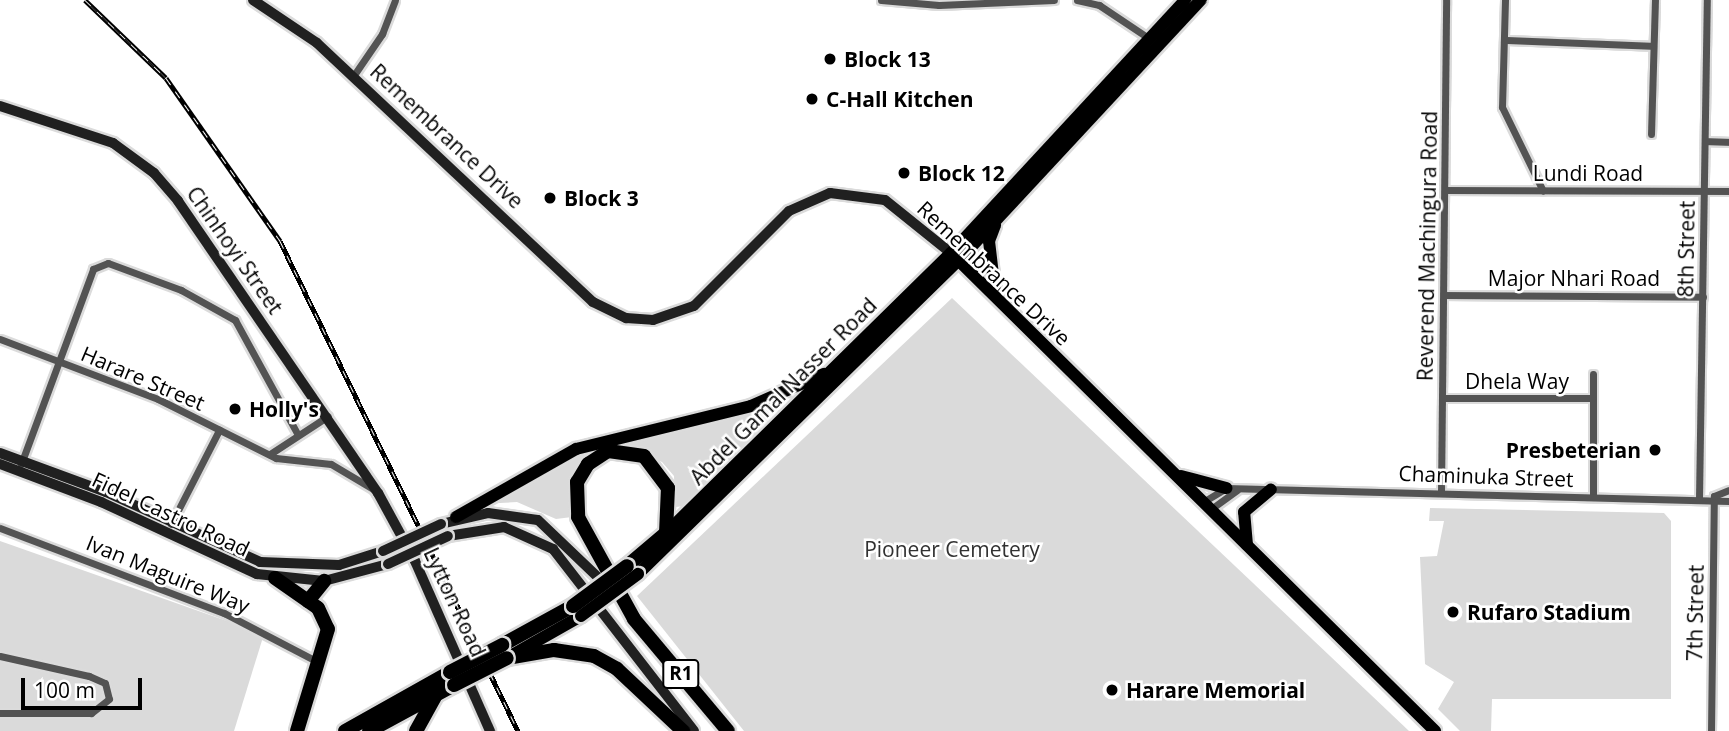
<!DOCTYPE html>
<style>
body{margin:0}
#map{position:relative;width:1729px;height:731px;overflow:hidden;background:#fff;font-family:"Open Sans",sans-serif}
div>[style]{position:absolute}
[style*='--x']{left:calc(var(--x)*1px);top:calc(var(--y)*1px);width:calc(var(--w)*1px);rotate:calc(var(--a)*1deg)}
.green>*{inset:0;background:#dadada}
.roads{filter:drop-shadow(2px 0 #dbdbdb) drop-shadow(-2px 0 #dbdbdb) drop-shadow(0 2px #dbdbdb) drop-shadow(0 -2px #dbdbdb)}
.street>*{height:7px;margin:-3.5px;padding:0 3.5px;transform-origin:3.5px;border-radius:3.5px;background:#535353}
.secondary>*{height:10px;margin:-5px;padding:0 5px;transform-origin:5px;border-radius:5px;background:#202020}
.primary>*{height:12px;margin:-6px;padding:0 6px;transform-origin:6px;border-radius:6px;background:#000}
.highway>*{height:14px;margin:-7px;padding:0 7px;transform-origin:7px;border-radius:7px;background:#000}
.rail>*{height:5px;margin-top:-2.5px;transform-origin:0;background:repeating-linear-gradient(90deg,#fff 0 8px,#000 0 16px);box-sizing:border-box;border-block:2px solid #000}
.bridges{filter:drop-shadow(2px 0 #dbdbdb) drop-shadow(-2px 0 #dbdbdb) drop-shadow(0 2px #dbdbdb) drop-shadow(0 -2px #dbdbdb)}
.secondary-bridge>*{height:10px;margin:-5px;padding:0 5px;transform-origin:5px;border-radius:5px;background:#202020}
.primary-bridge>*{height:12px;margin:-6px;padding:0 6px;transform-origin:6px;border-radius:6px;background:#000}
.highway-bridge>*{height:14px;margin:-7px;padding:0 7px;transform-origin:7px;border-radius:7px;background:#000}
.dots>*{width:19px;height:19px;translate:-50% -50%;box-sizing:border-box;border:4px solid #fff;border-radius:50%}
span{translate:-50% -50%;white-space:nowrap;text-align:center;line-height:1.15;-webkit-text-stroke:5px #fff;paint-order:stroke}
.shield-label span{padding:2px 5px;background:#fff;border:2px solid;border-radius:5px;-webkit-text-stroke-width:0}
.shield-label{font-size:19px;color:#000;font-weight:700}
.poi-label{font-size:21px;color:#000;font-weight:700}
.left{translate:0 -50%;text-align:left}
.right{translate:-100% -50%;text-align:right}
.street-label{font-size:21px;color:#000}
.park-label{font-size:21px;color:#313131}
.scale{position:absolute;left:21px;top:678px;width:121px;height:32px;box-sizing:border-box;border:4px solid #000;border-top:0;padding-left:9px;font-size:21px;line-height:24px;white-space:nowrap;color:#000;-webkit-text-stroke:5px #fff;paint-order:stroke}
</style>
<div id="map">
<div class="green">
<div style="clip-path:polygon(952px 298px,1330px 656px,1409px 731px,744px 731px,637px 596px)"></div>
<div style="clip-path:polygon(768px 406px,770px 423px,686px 506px,675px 507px,674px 476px,662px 462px,622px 444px,589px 458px,572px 517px,556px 519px,517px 502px,480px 504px,579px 452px)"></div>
<div style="clip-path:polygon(1430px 508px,1664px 513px,1671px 521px,1671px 699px,1492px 699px,1491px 731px,1460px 731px,1438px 709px,1454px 682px,1425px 664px,1420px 557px,1437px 556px,1444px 521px,1429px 521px)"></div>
<div style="clip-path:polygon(0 541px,264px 634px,234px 731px,0 731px)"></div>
</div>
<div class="roads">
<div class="street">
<div style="--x:881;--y:0;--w:58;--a:4.9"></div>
<div style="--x:939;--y:5;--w:115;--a:-2.5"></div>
<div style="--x:1077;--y:0;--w:23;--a:13"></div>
<div style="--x:1099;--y:5;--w:61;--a:33.7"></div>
<div style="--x:1505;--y:0;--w:107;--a:91.6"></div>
<div style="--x:1502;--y:107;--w:93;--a:64"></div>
<div style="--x:1504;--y:40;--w:149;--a:2.3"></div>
<div style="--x:354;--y:75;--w:50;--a:-55.7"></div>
<div style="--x:382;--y:34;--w:36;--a:-69"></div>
<div style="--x:1651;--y:134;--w:134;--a:-88.3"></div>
<div style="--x:1706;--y:141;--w:23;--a:2"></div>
<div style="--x:1447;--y:190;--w:282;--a:0.2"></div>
<div style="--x:1445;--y:295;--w:258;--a:0.4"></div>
<div style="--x:0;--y:339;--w:169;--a:20.8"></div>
<div style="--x:158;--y:399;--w:132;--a:26.6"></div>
<div style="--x:276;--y:458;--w:55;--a:6.2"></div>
<div style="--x:331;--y:464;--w:49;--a:30.8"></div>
<div style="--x:1593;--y:374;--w:123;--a:90"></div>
<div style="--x:1442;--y:398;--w:150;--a:0"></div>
<div style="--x:270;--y:454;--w:69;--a:-33.2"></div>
<div style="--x:21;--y:464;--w:208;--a:-69.7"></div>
<div style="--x:93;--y:269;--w:16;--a:-22"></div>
<div style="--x:108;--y:263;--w:78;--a:20.3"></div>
<div style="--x:181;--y:290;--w:62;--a:29.1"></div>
<div style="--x:235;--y:320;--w:131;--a:61.3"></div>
<div style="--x:1441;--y:492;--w:492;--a:-89.4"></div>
<div style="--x:1699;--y:498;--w:498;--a:-89.1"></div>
<div style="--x:1203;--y:502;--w:27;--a:-31"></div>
<div style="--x:1226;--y:488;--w:503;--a:1.48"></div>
<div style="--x:1211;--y:509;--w:32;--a:-36"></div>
<div style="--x:171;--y:524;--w:106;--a:-62.9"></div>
<div style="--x:0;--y:528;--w:240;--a:20.8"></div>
<div style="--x:224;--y:613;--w:106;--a:27.5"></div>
<div style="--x:0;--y:656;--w:91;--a:12.7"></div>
<div style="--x:89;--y:676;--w:17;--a:24"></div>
<div style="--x:105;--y:683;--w:16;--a:76"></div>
<div style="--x:109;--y:699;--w:23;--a:142"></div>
<div style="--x:91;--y:713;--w:91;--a:180"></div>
<div style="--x:1711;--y:731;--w:235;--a:-89.3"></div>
<div style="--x:1714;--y:496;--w:16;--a:-22"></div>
</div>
<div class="secondary">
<div style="--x:253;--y:0;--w:77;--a:33.9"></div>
<div style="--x:317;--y:43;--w:378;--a:43.2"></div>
<div style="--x:593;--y:302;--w:37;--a:26"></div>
<div style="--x:626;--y:318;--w:27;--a:4"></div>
<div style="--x:653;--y:320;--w:43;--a:-18.9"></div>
<div style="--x:694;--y:306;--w:134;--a:-45"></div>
<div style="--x:789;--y:211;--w:45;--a:-23.7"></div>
<div style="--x:830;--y:193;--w:55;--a:7.3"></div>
<div style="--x:885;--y:200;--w:85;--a:38.8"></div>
<div style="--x:0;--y:106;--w:119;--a:18.1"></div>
<div style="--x:113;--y:143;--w:51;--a:36.2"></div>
<div style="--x:154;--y:173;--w:37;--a:49"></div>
<div style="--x:178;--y:201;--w:354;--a:55.6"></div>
<div style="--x:378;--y:493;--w:77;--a:61.4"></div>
<div style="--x:415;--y:561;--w:186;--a:66.2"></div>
<div style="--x:0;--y:453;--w:113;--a:20.2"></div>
<div style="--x:106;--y:492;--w:169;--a:24.4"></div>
<div style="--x:260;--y:562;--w:79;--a:2.2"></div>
<div style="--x:339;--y:565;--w:46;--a:-17.7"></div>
<div style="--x:0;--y:464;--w:108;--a:20.6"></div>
<div style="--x:101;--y:502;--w:172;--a:24.8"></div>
<div style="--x:257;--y:574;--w:67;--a:6"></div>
<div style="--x:324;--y:581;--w:66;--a:-14.9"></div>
<div style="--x:441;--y:524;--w:48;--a:-13.2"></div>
<div style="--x:488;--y:513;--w:50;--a:8"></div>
<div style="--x:538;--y:520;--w:95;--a:43.7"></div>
<div style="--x:448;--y:536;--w:57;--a:-9.1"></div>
<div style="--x:504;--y:527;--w:54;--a:24.2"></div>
<div style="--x:553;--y:549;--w:230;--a:52.2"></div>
</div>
<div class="primary">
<div style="--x:952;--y:254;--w:679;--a:44.64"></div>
<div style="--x:995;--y:292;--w:51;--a:-96.7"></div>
<div style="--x:989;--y:241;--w:17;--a:-69"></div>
<div style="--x:1181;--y:476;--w:47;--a:14.9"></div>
<div style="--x:456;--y:517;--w:138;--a:-29.5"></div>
<div style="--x:576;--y:449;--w:180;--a:-13.8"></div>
<div style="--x:751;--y:406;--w:80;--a:-23.7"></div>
<div style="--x:666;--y:533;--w:400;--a:-44.5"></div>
<div style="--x:951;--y:253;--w:345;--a:-47.2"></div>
<div style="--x:1247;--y:545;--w:33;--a:-95"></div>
<div style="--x:1244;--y:512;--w:35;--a:-40"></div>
<div style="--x:638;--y:574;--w:449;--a:-44.4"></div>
<div style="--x:959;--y:260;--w:355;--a:-47.1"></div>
<div style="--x:514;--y:654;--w:77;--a:-29.6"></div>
</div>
<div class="highway">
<div style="--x:627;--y:566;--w:51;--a:-40.2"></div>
<div style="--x:666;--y:533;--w:45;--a:-87.5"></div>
<div style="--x:668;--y:488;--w:40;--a:-127"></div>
<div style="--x:644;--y:456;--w:36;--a:-172"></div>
<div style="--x:608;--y:451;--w:24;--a:147"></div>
<div style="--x:588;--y:464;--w:21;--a:121"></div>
<div style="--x:577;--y:482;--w:35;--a:88"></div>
<div style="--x:578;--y:517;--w:116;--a:61.2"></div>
<div style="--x:634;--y:619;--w:146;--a:50"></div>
<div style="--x:275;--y:578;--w:52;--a:34.9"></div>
<div style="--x:318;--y:608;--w:23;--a:65"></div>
<div style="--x:328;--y:629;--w:107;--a:106.9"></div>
<div style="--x:308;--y:601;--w:26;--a:-51"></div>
<div style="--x:502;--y:645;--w:81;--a:-28.8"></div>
<div style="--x:507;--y:658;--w:48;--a:-9.7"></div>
<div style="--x:554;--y:650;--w:40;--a:8.5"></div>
<div style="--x:594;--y:656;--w:26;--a:29"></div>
<div style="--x:617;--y:669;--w:91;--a:43.2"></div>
<div style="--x:345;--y:731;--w:120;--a:-29.3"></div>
<div style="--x:369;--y:731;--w:97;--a:-28.4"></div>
<div style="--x:416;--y:731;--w:39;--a:-61"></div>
</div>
</div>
<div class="rail">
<div style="--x:85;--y:0;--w:112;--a:43.9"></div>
<div style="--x:166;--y:78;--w:199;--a:55"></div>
<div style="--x:280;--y:241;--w:545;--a:64.09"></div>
</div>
<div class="bridges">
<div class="secondary-bridge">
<div style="--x:383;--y:551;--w:64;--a:-25"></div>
<div style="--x:388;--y:564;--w:66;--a:-25"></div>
</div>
<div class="primary-bridge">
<div style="--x:581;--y:616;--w:71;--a:-36.4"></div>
</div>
<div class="highway-bridge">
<div style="--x:573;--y:606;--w:67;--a:-36.5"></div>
<div style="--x:450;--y:672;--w:59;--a:-27.4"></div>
<div style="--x:454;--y:685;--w:59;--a:-27"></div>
</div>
</div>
<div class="dots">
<div style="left:830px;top:59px;background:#000"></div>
<div style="left:812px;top:99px;background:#000"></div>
<div style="left:904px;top:173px;background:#000"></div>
<div style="left:550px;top:198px;background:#000"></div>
<div style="left:235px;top:409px;background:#000"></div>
<div style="left:1655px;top:450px;background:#000"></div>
<div style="left:1453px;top:612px;background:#000"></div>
<div style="left:1112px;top:690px;background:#000"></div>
</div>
<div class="shield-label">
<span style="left:681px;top:674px">R1</span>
</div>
<div class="poi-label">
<span class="left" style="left:844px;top:59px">Block 13</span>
<span class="left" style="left:826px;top:99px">C-Hall Kitchen</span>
<span class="left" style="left:918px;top:173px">Block 12</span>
<span class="left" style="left:564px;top:198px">Block 3</span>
<span class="left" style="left:249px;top:409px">Holly's</span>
<span class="right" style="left:1641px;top:450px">Presbeterian</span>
<span class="left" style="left:1467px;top:612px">Rufaro Stadium</span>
<span class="left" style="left:1126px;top:690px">Harare Memorial</span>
</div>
<div class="street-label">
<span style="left:447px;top:136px;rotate:43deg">Remembrance Drive</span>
<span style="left:1588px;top:173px">Lundi Road</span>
<span style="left:1427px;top:246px;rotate:-89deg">Reverend Machingura Road</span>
<span style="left:1686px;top:249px;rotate:-89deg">8th Street</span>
<span style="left:235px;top:250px;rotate:55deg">Chinhoyi Street</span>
<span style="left:994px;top:273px;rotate:43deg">Remembrance Drive</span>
<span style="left:1574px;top:278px">Major Nhari Road</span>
<span style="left:143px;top:378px;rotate:23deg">Harare Street</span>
<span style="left:1517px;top:381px">Dhela Way</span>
<span style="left:783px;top:391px;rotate:-45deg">Abdel Gamal Nasser Road</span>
<span style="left:1486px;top:476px;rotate:2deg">Chaminuka Street</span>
<span style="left:171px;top:514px;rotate:25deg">Fidel Castro Road</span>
<span style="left:168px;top:574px;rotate:22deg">Ivan Maguire Way</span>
<span style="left:455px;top:602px;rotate:65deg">Lytton Road</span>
<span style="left:1695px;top:613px;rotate:-89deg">7th Street</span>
</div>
<div class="park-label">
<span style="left:952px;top:549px">Pioneer Cemetery</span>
</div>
<div class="scale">100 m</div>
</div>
